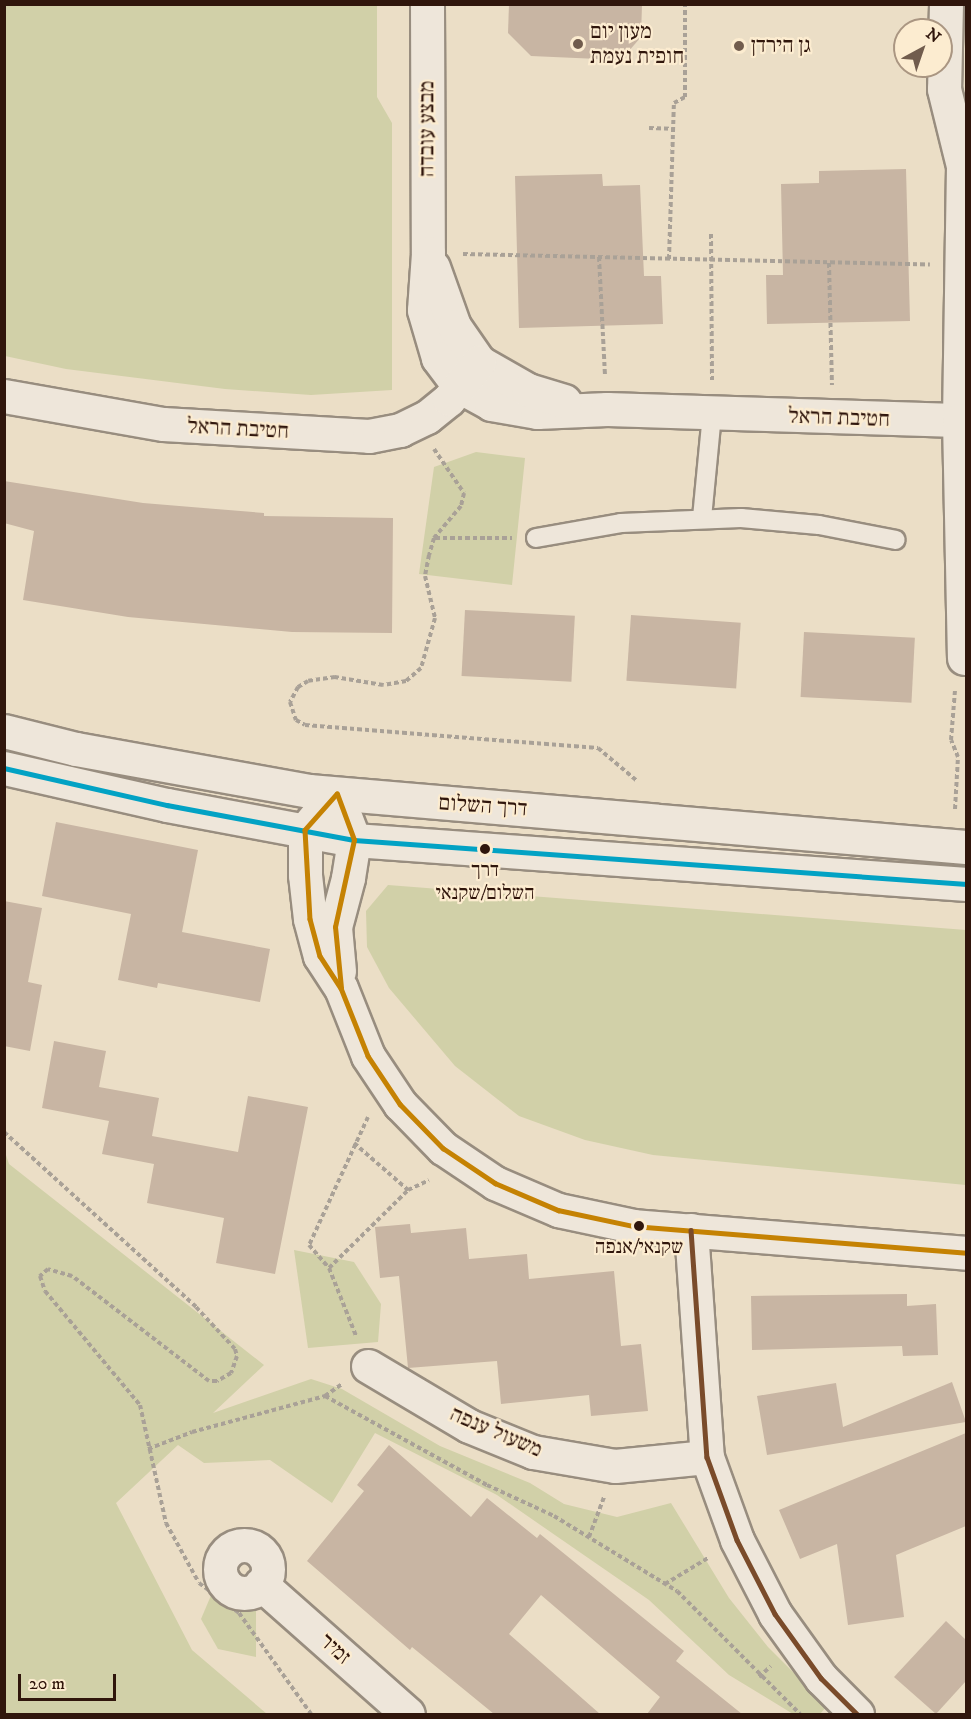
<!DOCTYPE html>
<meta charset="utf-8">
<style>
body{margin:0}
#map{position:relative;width:971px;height:1719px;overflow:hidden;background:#ebdec6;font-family:"IM FELL DW Pica","Frank Ruhl Libre",serif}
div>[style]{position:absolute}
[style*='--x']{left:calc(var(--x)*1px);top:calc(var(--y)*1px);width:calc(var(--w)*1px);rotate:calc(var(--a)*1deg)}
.green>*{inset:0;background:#d1d0a8}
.building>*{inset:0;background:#c8b5a3;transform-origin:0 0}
.path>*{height:4px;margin-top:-2px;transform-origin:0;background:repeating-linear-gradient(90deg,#a9a197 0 4.5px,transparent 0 7.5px)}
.roads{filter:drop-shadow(2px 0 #988d7f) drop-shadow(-2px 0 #988d7f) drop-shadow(0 2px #988d7f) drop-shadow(0 -2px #988d7f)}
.service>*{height:18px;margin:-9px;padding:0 9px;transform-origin:9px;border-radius:9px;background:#eee6da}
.minor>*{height:33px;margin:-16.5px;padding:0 16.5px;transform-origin:16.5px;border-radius:16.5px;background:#eee6da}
.minor>.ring{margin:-16.5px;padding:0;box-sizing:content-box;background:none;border:33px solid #eee6da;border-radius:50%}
.tertiary>*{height:33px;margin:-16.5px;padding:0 16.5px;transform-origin:16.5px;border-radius:16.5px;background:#eee6da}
.bus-1>*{height:4.5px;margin:-2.25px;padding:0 2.25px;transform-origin:2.25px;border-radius:2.25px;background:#02a2c4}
.bus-2>*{height:4.5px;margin:-2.25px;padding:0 2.25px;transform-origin:2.25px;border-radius:2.25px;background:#c58203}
.bus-3>*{height:4.5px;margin:-2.25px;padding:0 2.25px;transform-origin:2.25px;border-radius:2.25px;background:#7a4b2a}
.dots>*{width:16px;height:16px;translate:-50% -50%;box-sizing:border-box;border:3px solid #fcecd0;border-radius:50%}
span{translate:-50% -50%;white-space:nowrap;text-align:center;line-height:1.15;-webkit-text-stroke:4.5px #fcecd0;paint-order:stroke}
.bus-label{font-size:20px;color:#30160c}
.poi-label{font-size:22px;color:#30160c}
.left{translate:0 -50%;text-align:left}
.street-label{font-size:22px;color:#30160c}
.frame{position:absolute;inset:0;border:6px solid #30160c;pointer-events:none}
.north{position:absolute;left:893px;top:18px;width:60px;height:60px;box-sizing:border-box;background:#fcecd0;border:2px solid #aa9682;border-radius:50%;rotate:40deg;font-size:16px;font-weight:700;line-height:24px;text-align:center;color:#30160c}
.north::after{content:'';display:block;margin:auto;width:21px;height:27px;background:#715c4d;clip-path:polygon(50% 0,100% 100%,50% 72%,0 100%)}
.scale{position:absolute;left:18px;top:1674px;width:98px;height:27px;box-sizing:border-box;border:3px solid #30160c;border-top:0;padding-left:8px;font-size:18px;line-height:21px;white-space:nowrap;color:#30160c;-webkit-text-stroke:4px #fcecd0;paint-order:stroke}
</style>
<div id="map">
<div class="green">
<div style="clip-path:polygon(5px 4px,377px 5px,377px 97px,392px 123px,392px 390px,311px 395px,225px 389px,66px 369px,5px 356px)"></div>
<div style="clip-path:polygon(476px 452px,525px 458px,512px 585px,419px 574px,434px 467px)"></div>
<div style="clip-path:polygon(388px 885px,966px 930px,966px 1185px,653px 1155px,585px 1140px,519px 1116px,455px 1066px,389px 988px,367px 947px,366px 911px)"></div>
<div style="clip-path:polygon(4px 1149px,9px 1164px,264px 1365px,213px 1413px,311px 1379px,342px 1389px,440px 1446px,530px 1483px,564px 1504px,617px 1517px,671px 1503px,729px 1598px,768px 1647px,827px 1706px,820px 1714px,793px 1714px,729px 1675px,649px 1600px,497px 1495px,375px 1433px,332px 1503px,270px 1460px,204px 1463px,178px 1445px,116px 1503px,192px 1650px,267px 1714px,5px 1714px)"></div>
<div style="clip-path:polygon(294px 1250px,354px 1262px,381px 1304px,378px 1342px,308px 1348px)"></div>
<div style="clip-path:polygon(215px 1586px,256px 1597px,256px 1657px,218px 1649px,201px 1619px)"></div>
</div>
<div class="building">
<div style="clip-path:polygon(509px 4px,642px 4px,641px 37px,621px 60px,531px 56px,508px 33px)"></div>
<div style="clip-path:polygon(906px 169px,910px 321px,767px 324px,766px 275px,783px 275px,781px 184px,819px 183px,819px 171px)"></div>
<div style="clip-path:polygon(602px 174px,603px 186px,640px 185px,644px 276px,661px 276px,663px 324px,519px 328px,515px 176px)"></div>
<div style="clip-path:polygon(4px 481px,143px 503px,264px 513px,264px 516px,393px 518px,392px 633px,292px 632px,128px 617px,23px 600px,34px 531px,4px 523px)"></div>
<div style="left:465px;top:610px;width:110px;height:66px;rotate:3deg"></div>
<div style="left:631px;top:615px;width:110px;height:66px;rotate:4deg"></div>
<div style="left:804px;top:632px;width:111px;height:65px;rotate:3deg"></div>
<div style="clip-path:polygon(56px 822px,198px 850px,182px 932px,270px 949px,260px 1002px,158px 983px,157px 988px,118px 980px,131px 914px,42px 896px)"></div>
<div style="clip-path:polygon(4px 901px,42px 908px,28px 982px,42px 985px,30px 1051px,4px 1046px)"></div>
<div style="clip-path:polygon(54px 1041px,106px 1051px,99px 1087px,159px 1098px,152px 1136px,238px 1152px,248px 1096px,308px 1107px,275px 1274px,216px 1263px,224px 1218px,147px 1203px,154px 1164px,102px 1154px,109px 1121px,42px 1108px)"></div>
<div style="clip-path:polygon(410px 1224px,411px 1233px,466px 1228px,469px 1259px,527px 1254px,529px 1279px,614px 1271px,621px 1346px,641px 1344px,648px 1411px,591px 1416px,589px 1395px,501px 1404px,497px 1361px,408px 1368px,399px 1276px,380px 1278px,375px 1227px)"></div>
<div style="clip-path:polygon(907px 1294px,907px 1306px,936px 1304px,938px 1355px,903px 1356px,902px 1346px,752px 1350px,751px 1296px)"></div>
<div style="clip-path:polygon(952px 1382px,966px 1422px,767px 1455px,757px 1396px,836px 1383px,843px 1427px)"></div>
<div style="clip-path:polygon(966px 1433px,966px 1526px,896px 1555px,904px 1617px,848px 1625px,837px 1544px,800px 1559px,779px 1510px)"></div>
<div style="clip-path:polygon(389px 1445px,471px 1517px,487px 1498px,537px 1538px,540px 1534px,684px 1651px,676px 1661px,742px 1714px,647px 1714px,660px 1697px,541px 1595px,509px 1634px,600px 1714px,494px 1714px,412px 1647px,410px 1650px,307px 1561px,364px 1491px,357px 1485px)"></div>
<div style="clip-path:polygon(946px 1621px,966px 1640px,966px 1681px,936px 1714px,894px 1677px)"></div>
</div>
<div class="path">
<div style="--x:649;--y:128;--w:23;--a:2"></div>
<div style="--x:711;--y:234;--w:146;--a:89.6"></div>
<div style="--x:463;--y:254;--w:467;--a:1.3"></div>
<div style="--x:599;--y:257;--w:120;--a:87.1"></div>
<div style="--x:669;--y:259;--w:156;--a:-88.2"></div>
<div style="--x:674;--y:103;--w:13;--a:-29"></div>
<div style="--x:685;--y:97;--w:93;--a:-90"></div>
<div style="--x:829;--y:263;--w:122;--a:88.6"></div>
<div style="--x:434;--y:449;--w:53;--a:55.7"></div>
<div style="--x:464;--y:493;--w:13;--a:103"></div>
<div style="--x:461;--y:506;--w:42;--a:130.2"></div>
<div style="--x:434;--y:538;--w:18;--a:106"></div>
<div style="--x:429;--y:555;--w:21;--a:101"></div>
<div style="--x:425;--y:576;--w:43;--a:76.6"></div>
<div style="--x:435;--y:618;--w:52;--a:105.6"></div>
<div style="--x:421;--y:668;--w:20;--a:139"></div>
<div style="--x:406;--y:681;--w:23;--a:170"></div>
<div style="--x:383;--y:685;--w:49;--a:-170.5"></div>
<div style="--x:335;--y:677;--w:27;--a:172"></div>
<div style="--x:308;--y:681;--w:12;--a:149"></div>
<div style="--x:298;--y:687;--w:17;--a:118"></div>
<div style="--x:290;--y:702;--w:19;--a:72"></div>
<div style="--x:296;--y:720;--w:10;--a:29"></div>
<div style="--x:305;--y:725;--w:294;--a:4.5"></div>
<div style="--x:598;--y:748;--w:50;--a:40.1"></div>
<div style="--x:435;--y:538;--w:77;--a:0"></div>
<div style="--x:955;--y:809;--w:52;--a:-86.7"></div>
<div style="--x:958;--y:757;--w:18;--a:-112"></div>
<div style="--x:951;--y:740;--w:50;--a:-85.4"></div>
<div style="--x:368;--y:1117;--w:141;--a:114.7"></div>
<div style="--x:309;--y:1245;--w:30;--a:49"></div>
<div style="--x:329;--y:1268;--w:111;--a:-44.6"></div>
<div style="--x:408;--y:1190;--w:23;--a:-25"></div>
<div style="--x:4;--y:1132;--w:260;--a:42.3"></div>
<div style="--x:196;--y:1307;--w:57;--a:47.1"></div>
<div style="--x:235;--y:1349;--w:7;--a:74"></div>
<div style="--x:237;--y:1356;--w:18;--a:109"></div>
<div style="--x:231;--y:1373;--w:16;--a:150"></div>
<div style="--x:217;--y:1381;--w:8;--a:180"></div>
<div style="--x:209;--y:1381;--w:173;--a:-142.5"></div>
<div style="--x:72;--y:1276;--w:25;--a:-164"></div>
<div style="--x:48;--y:1269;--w:11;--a:139"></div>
<div style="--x:40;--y:1276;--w:16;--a:72"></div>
<div style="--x:45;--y:1291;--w:148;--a:50.2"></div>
<div style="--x:140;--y:1405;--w:121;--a:77.6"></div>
<div style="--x:166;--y:1523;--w:68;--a:61.2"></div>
<div style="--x:199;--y:1583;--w:50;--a:36.9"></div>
<div style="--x:239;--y:1613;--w:124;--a:54.5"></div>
<div style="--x:354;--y:1143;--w:72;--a:41"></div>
<div style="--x:329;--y:1268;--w:73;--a:68.3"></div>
<div style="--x:325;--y:1396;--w:21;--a:-35"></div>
<div style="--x:148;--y:1449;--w:47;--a:-21.1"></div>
<div style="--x:192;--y:1432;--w:138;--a:-15.1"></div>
<div style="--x:325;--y:1396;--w:185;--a:28.8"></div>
<div style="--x:487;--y:1485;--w:74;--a:24.8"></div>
<div style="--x:554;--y:1516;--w:144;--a:31.4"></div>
<div style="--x:677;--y:1591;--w:174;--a:45"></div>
<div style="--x:589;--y:1537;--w:43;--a:-69.4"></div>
<div style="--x:665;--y:1584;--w:50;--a:-31.2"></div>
<div style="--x:759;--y:1677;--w:16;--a:-43"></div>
</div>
<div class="roads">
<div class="service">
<div style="--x:702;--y:518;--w:104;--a:-84.5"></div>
<div style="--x:536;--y:538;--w:86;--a:-10"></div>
<div style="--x:621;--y:523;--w:120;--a:-2.4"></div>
<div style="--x:741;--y:518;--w:78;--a:5.1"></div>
<div style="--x:819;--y:525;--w:78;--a:11"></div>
</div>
<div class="minor">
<div style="--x:427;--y:4;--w:249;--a:89.8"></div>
<div style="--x:428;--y:253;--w:57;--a:94"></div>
<div style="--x:424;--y:310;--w:50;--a:73.7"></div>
<div style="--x:438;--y:358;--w:35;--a:53"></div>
<div style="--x:459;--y:386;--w:37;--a:29"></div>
<div style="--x:491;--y:404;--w:47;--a:9.9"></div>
<div style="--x:537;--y:412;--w:70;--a:-2.5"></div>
<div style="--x:607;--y:409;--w:359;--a:1.8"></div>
<div style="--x:946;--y:4;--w:85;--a:91.3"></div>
<div style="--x:944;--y:89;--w:79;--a:76.1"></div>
<div style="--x:963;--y:166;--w:254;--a:90.9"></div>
<div style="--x:959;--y:420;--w:238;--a:88.8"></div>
<div style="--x:433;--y:267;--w:63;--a:70.4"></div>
<div style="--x:454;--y:326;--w:44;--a:55.2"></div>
<div style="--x:479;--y:362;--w:56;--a:29.7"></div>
<div style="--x:528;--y:390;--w:38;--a:17"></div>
<div style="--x:4;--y:396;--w:161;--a:10"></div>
<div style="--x:163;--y:424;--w:206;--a:3.3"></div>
<div style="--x:369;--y:436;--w:32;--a:-11"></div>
<div style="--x:400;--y:430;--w:30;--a:-26"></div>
<div style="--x:427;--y:417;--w:28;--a:-39"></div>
<div style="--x:449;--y:399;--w:48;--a:-51"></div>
<div style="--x:305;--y:875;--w:44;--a:83.5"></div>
<div style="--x:310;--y:919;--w:38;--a:75"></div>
<div style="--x:320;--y:956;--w:38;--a:57"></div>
<div style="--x:341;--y:988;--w:73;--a:68.3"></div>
<div style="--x:368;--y:1056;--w:58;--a:56.3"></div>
<div style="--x:400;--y:1104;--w:62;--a:45.7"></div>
<div style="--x:443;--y:1148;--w:63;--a:33.9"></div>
<div style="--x:495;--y:1183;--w:69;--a:23.2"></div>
<div style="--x:558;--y:1210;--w:77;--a:12"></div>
<div style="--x:633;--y:1226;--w:334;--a:4.6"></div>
<div style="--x:339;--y:971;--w:44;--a:-95.2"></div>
<div style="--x:335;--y:927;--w:51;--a:-75.1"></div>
<div style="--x:691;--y:1230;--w:228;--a:86"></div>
<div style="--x:707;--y:1457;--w:88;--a:70.1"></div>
<div style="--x:737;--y:1540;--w:83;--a:62.8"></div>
<div style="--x:775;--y:1614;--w:79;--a:54.3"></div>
<div style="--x:821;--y:1678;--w:51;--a:45"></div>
<div style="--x:368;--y:1366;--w:117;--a:30.7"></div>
<div style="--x:469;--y:1426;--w:69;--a:22.1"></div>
<div style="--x:533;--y:1452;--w:83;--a:9.7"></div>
<div style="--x:615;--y:1466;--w:92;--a:-5.6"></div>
<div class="ring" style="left:220px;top:1545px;width:15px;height:15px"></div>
<div style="--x:261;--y:1584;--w:196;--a:41.5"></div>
</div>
<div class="tertiary">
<div style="--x:4;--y:731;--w:74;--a:14"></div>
<div style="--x:76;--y:749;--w:237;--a:10.2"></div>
<div style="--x:309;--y:791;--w:659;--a:4.87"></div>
<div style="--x:4;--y:768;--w:167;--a:12.8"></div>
<div style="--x:167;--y:805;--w:190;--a:10.6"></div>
<div style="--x:354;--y:840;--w:614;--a:4.11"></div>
<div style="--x:346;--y:819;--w:22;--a:69"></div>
<div style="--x:354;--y:840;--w:38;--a:99"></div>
<div style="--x:305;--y:875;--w:45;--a:-90"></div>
<div style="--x:305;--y:830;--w:21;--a:-51"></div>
</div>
</div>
<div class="bus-1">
<div style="--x:4;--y:768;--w:167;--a:12.8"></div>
<div style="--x:167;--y:805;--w:190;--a:10.6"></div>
<div style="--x:354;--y:840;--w:614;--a:4.11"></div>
</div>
<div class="bus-2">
<div style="--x:341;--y:988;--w:61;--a:-95.6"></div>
<div style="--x:335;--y:927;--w:89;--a:-77.7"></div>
<div style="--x:354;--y:840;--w:49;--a:-110.3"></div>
<div style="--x:337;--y:794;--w:48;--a:131.6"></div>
<div style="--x:305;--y:830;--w:89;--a:86.8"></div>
<div style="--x:310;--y:919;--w:38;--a:75"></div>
<div style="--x:320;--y:956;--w:38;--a:57"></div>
<div style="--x:341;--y:988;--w:73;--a:68.3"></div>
<div style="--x:368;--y:1056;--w:58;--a:56.3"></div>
<div style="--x:400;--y:1104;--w:62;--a:45.7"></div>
<div style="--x:443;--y:1148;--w:63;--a:33.9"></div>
<div style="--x:495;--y:1183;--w:69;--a:23.2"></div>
<div style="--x:558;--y:1210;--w:77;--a:12"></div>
<div style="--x:633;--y:1226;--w:334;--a:4.6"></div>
</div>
<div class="bus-3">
<div style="--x:691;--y:1230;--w:228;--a:86"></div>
<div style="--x:707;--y:1457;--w:88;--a:70.1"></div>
<div style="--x:737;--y:1540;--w:83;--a:62.8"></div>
<div style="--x:775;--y:1614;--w:79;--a:54.3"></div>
<div style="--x:821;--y:1678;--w:51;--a:45"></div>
</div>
<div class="dots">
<div style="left:578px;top:44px;background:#715c4d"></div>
<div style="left:739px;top:46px;background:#715c4d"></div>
<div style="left:485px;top:849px;background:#30160c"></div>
<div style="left:639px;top:1226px;background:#30160c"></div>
</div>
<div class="bus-label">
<span style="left:485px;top:882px">דרך<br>השלום/שקנאי</span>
<span style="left:639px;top:1247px">שקנאי/אנפה</span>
</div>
<div class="poi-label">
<span class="left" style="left:590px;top:44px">מעון יום<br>חופית נעמת</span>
<span class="left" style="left:751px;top:46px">גן הירדן</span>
</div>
<div class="street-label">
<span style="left:427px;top:129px;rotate:-90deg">מבצע עובדה</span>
<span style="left:839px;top:418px;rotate:2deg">חטיבת הראל</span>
<span style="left:238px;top:429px;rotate:3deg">חטיבת הראל</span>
<span style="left:483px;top:806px;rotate:4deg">דרך השלום</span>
<span style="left:496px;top:1432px;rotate:23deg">משעול ענפה</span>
<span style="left:335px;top:1649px;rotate:42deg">זמיר</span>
</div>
<div class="frame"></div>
<div class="north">N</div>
<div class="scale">20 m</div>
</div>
